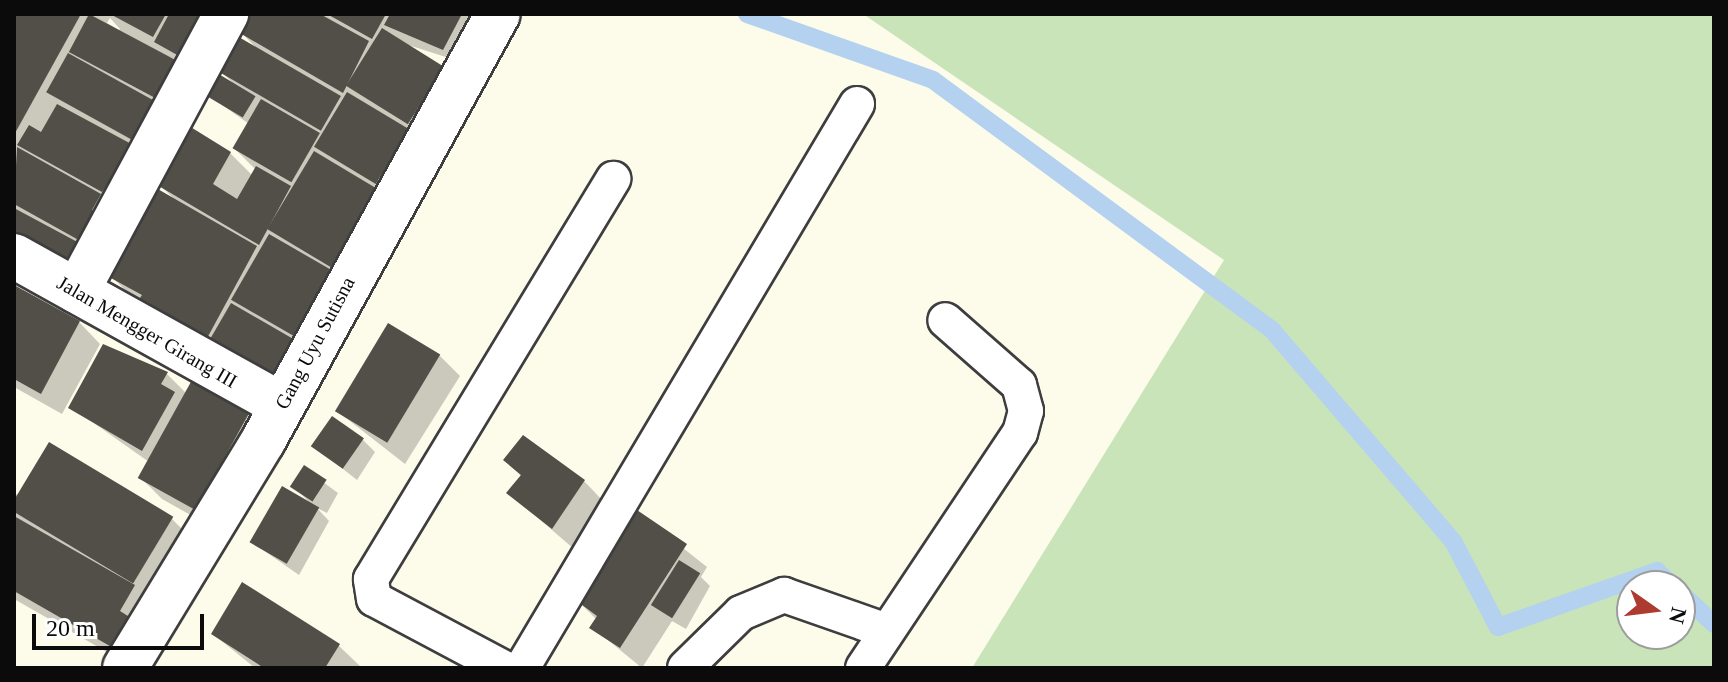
<!DOCTYPE html>
<style>
body{margin:0}
#map{position:relative;width:1728px;height:682px;overflow:hidden;background:#fdfceb;font-family:Georgia,serif}
div>[style]{position:absolute}
[style*='--x']{left:calc(var(--x)*1px);top:calc(var(--y)*1px);width:calc(var(--w)*1px);rotate:calc(var(--a)*1deg)}
.green>*{inset:0;background:#c9e4b8}
.shadow>*{inset:0;background:#0003}
.stream>*{height:18px;margin:-9px;padding:0 9px;transform-origin:9px;border-radius:9px;background:#b4d1f0}
.building>*{inset:0;background:#524e48;transform-origin:0 0}
.roads{filter:drop-shadow(2px 0 #3e3e3e) drop-shadow(-2px 0 #3e3e3e) drop-shadow(0 2px #3e3e3e) drop-shadow(0 -2px #3e3e3e)}
.service>*{height:34px;margin:-17px;padding:0 17px;transform-origin:17px;border-radius:17px;background:#fff}
.minor>*{height:44px;margin:-22px;padding:0 22px;transform-origin:22px;border-radius:22px;background:#fff}
span{translate:-50% -50%;white-space:nowrap;text-align:center;line-height:1.15;-webkit-text-stroke:8px #fff;paint-order:stroke}
.street-label{font-size:20px;color:#0b0b0b}
.frame{position:absolute;inset:0;border:16px solid #0b0b0b;pointer-events:none}
.north{position:absolute;left:1616px;top:570px;width:80px;height:80px;box-sizing:border-box;background:#fff;border:2px solid #9d9d9d;border-radius:50%;rotate:104deg;font-size:22px;font-weight:700;line-height:32px;text-align:center;color:#0b0b0b}
.north::after{content:'';display:block;margin:auto;width:28px;height:36px;background:#ae3b30;clip-path:polygon(50% 0,100% 100%,50% 72%,0 100%)}
.scale{position:absolute;left:32px;top:614px;width:172px;height:36px;box-sizing:border-box;border:4px solid #0b0b0b;border-top:0;padding-left:10px;font-size:24px;line-height:28px;white-space:nowrap;color:#0b0b0b;-webkit-text-stroke:6px #fff;paint-order:stroke}
</style>
<div id="map">
<div class="green">
<div style="clip-path:polygon(evenodd,863px 14px,1714px 14px,1714px 668px,972px 668px,1224px 260px,863px 14px,1632px 586px,1680px 586px,1680px 634px,1632px 634px,1632px 586px)"></div>
</div>
<div class="shadow">
<div style="clip-path:polygon(evenodd,219px 14px,191px 66px,157px 52px,175px 62px,106px 263px,14px 248px,15px 14px,219px 14px,110px 18px,120px 29px,119px 30px,107px 23px,110px 18px)"></div>
<div style="clip-path:polygon(250px 14px,474px 14px,455px 60px,402px 43px,465px 89px,284px 386px,133px 298px,111px 276px,174px 199px,160px 185px,230px 153px,253px 176px,256px 170px,235px 149px,249px 124px,208px 95px,232px 82px,220px 71px,257px 49px,241px 32px)"></div>
<div style="clip-path:polygon(14px 289px,79px 322px,100px 344px,62px 414px,14px 387px)"></div>
<div style="clip-path:polygon(439px 355px,460px 376px,405px 464px,337px 411px)"></div>
<div style="clip-path:polygon(166px 373px,187px 394px,193px 382px,249px 414px,271px 435px,219px 531px,162px 499px,141px 478px,149px 462px,71px 407px)"></div>
<div style="clip-path:polygon(363px 440px,375px 452px,357px 480px,315px 447px)"></div>
<div style="clip-path:polygon(50px 445px,172px 519px,193px 540px,135px 668px,14px 599px,14px 492px,21px 498px)"></div>
<div style="clip-path:polygon(505px 460px,584px 481px,605px 503px,574px 549px,509px 493px,522px 477px)"></div>
<div style="clip-path:polygon(304px 468px,338px 493px,327px 513px,317px 508px,329px 521px,299px 575px,253px 543px,309px 502px,294px 487px)"></div>
<div style="clip-path:polygon(635px 510px,707px 567px,701px 577px,710px 586px,686px 629px,672px 621px,642px 668px,592px 627px,597px 620px,576px 599px)"></div>
<div style="clip-path:polygon(213px 634px,338px 645px,360px 666px,255px 668px)"></div>
</div>
<div class="stream">
<div style="--x:747;--y:14;--w:197;--a:19.5"></div>
<div style="--x:933;--y:80;--w:421;--a:36.4"></div>
<div style="--x:1272;--y:330;--w:278;--a:49.4"></div>
<div style="--x:1453;--y:541;--w:97;--a:62.4"></div>
<div style="--x:1498;--y:627;--w:169;--a:-19.4"></div>
<div style="--x:1657;--y:571;--w:22;--a:43"></div>
<div style="--x:1680;--y:592;--w:47;--a:43.3"></div>
</div>
<div class="building">
<div style="clip-path:polygon(14px 14px,81px 14px,14px 135px)"></div>
<div style="left:89px;top:14px;width:99px;height:43px;rotate:28deg"></div>
<div style="clip-path:polygon(110px 14px,166px 14px,153px 37px)"></div>
<div style="clip-path:polygon(169px 14px,202px 14px,179px 56px,154px 42px)"></div>
<div style="clip-path:polygon(248px 14px,320px 14px,369px 41px,343px 93px,238px 32px)"></div>
<div style="clip-path:polygon(327px 14px,386px 14px,372px 39px)"></div>
<div style="clip-path:polygon(390px 14px,462px 14px,443px 50px,384px 25px)"></div>
<div style="left:382px;top:28px;width:73px;height:68px;rotate:32deg"></div>
<div style="left:237px;top:36px;width:120px;height:40px;rotate:30deg"></div>
<div style="left:68px;top:53px;width:98px;height:45px;rotate:29deg"></div>
<div style="left:217px;top:73px;width:45px;height:25px;rotate:31deg"></div>
<div style="left:347px;top:92px;width:72px;height:64px;rotate:31deg"></div>
<div style="left:261px;top:99px;width:68px;height:57px;rotate:30deg"></div>
<div style="clip-path:polygon(57px 104px,135px 146px,102px 192px,17px 145px,29px 125px,41px 132px)"></div>
<div style="clip-path:polygon(189px 126px,231px 152px,213px 184px,237px 199px,256px 166px,291px 186px,259px 245px,157px 185px)"></div>
<div style="clip-path:polygon(17px 147px,101px 194px,92px 210px,100px 215px,84px 243px,14px 204px)"></div>
<div style="left:314px;top:151px;width:74px;height:91px;rotate:31deg"></div>
<div style="clip-path:polygon(156px 188px,257px 246px,205px 342px,136px 304px,142px 295px,109px 277px)"></div>
<div style="clip-path:polygon(14px 208px,83px 245px,68px 273px,14px 244px)"></div>
<div style="left:269px;top:234px;width:73px;height:76px;rotate:30deg"></div>
<div style="clip-path:polygon(14px 285px,80px 321px,41px 394px,14px 379px)"></div>
<div style="left:231px;top:303px;width:72px;height:42px;rotate:30deg"></div>
<div style="left:388px;top:323px;width:61px;height:103px;rotate:31deg"></div>
<div style="clip-path:polygon(103px 344px,168px 372px,161px 384px,175px 392px,142px 451px,68px 408px)"></div>
<div style="left:192px;top:380px;width:66px;height:112px;rotate:29deg"></div>
<div style="left:332px;top:416px;width:39px;height:37px;rotate:35deg"></div>
<div style="clip-path:polygon(523px 435px,585px 480px,552px 529px,506px 493px,521px 475px,503px 460px)"></div>
<div style="left:49px;top:442px;width:145px;height:78px;rotate:31deg"></div>
<div style="left:304px;top:465px;width:27px;height:26px;rotate:33deg"></div>
<div style="left:282px;top:486px;width:43px;height:65px;rotate:30deg"></div>
<div style="clip-path:polygon(634px 508px,687px 544px,620px 648px,589px 628px,597px 616px,574px 599px)"></div>
<div style="clip-path:polygon(14px 516px,135px 585px,120px 611px,139px 623px,122px 653px,14px 591px)"></div>
<div style="left:679px;top:560px;width:25px;height:53px;rotate:32deg"></div>
<div style="clip-path:polygon(242px 582px,340px 644px,325px 668px,264px 668px,211px 634px)"></div>
</div>
<div class="roads">
<div class="service">
<div style="--x:504;--y:668;--w:147;--a:-152"></div>
<div style="--x:374;--y:599;--w:20;--a:-99"></div>
<div style="--x:371;--y:579;--w:468;--a:-58.8"></div>
<div style="--x:522;--y:668;--w:656;--a:-59.29"></div>
<div style="--x:685;--y:668;--w:78;--a:-44.5"></div>
<div style="--x:741;--y:613;--w:47;--a:-22.7"></div>
<div style="--x:784;--y:595;--w:109;--a:19.3"></div>
<div style="--x:863;--y:668;--w:283;--a:-56.3"></div>
<div style="--x:1020;--y:433;--w:23;--a:-75"></div>
<div style="--x:1026;--y:411;--w:27;--a:-105"></div>
<div style="--x:1019;--y:385;--w:98;--a:-138.7"></div>
</div>
<div class="minor">
<div style="--x:14;--y:256;--w:307;--a:29.1"></div>
<div style="--x:77;--y:291;--w:315;--a:-61.7"></div>
<div style="--x:125;--y:668;--w:266;--a:-58.7"></div>
<div style="--x:263;--y:441;--w:487;--a:-61.2"></div>
</div>
</div>
<div class="street-label">
<span style="left:147px;top:332px;rotate:30deg">Jalan Mengger Girang III</span>
<span style="left:315px;top:343px;rotate:-62deg">Gang Uyu Sutisna</span>
</div>
<div class="frame"></div>
<div class="north">N</div>
<div class="scale">20 m</div>
</div>
